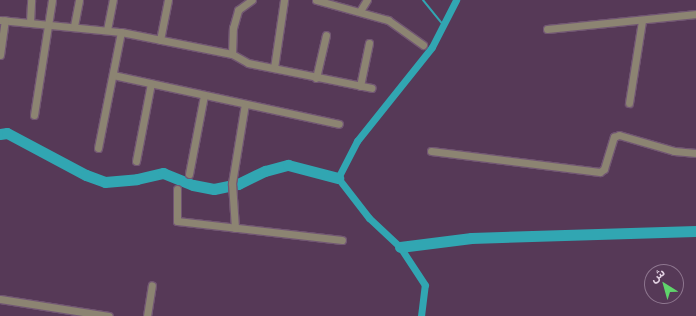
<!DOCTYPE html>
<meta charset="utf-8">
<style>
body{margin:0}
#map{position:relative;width:696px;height:316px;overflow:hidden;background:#563957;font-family:Manrope,"Noto Sans Arabic",sans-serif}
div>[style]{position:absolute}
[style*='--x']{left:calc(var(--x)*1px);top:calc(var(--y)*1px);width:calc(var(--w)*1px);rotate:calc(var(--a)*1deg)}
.stream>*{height:2px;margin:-1px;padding:0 1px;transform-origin:1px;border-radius:1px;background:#31a6b2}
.canal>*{height:7px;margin:-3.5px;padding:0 3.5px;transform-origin:3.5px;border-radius:3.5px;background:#31a6b2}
.river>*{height:11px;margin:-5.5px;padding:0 5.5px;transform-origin:5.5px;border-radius:5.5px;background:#31a6b2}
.roads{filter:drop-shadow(1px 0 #725773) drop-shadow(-1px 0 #725773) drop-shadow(0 1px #725773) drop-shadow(0 -1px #725773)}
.minor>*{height:7px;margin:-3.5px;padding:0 3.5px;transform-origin:3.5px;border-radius:3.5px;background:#8c8472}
span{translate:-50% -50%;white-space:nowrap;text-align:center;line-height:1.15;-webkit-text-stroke:4px #563957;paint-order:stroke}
.north{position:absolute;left:644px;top:264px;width:40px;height:40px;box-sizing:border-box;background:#563957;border:1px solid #8e768f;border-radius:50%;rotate:323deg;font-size:11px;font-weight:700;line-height:16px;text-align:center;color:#e2d1e2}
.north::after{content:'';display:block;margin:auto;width:14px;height:18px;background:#5fd56b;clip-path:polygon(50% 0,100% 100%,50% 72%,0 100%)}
</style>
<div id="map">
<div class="stream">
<div style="--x:423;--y:0;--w:32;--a:51"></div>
</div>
<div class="canal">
<div style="--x:421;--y:316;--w:31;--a:-83"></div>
<div style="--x:425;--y:285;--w:45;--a:-123.3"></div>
<div style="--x:400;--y:247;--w:42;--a:-136.9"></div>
<div style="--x:369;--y:218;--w:51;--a:-127.8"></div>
<div style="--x:338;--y:178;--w:42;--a:-62.8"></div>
<div style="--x:357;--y:141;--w:120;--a:-51.4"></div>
<div style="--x:432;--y:47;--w:53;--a:-62.9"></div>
</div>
<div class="river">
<div style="--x:0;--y:134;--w:7;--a:-8"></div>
<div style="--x:7;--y:133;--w:89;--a:28"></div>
<div style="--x:86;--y:175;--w:20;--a:20"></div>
<div style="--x:105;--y:182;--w:32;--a:-5"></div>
<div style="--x:137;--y:179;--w:27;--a:-13"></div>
<div style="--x:163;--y:173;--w:32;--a:22"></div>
<div style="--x:193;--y:185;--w:21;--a:11"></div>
<div style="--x:214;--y:189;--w:25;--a:-12"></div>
<div style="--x:238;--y:184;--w:30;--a:-26"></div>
<div style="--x:265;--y:171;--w:24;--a:-15"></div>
<div style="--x:288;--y:165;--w:52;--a:14.6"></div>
<div style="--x:400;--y:247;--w:72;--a:-7.2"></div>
<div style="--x:471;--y:238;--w:225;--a:-1.8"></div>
</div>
<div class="roads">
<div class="minor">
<div style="--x:316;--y:0;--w:75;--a:15.5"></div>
<div style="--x:388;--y:20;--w:43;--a:35.5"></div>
<div style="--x:360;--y:11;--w:13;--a:-58"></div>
<div style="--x:0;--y:20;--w:122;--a:5.7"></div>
<div style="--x:121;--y:32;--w:113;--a:11.2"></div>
<div style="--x:232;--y:54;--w:18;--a:29"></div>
<div style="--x:248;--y:63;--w:126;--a:11.4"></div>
<div style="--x:30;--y:22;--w:22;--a:-87"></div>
<div style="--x:74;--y:26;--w:26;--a:-79"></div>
<div style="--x:547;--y:29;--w:150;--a:-5.7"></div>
<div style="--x:107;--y:30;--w:31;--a:-79"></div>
<div style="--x:160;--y:40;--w:41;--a:-78.7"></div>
<div style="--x:232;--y:54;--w:26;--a:-88"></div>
<div style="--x:233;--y:28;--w:19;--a:-74"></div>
<div style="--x:238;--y:10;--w:17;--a:-36"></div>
<div style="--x:0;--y:55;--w:35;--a:-82"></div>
<div style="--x:274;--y:68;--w:69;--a:-81.6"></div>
<div style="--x:113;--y:75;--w:231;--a:12.2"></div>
<div style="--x:316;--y:78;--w:44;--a:-76.9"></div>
<div style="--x:360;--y:86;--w:44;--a:-78.2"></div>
<div style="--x:629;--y:103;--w:83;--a:-81"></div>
<div style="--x:34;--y:115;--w:116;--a:-81.1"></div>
<div style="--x:98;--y:148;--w:118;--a:-78.8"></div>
<div style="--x:431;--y:151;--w:170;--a:7.1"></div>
<div style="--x:600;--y:172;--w:5;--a:-37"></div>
<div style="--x:604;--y:169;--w:34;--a:-73"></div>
<div style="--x:614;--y:137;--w:5;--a:-22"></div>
<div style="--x:619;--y:135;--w:57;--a:16.2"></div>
<div style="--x:674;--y:151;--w:22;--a:5"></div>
<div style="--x:136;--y:161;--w:79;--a:-79.1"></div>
<div style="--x:189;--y:174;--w:80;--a:-79.2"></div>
<div style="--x:177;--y:189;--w:32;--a:90"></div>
<div style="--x:177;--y:221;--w:166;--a:6.6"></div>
<div style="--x:235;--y:228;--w:45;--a:-93.8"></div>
<div style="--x:232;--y:183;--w:80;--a:-80.7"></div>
<div style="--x:0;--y:299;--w:110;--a:8.9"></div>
<div style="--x:147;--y:316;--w:31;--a:-81"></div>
</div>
</div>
<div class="north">ش</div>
</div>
